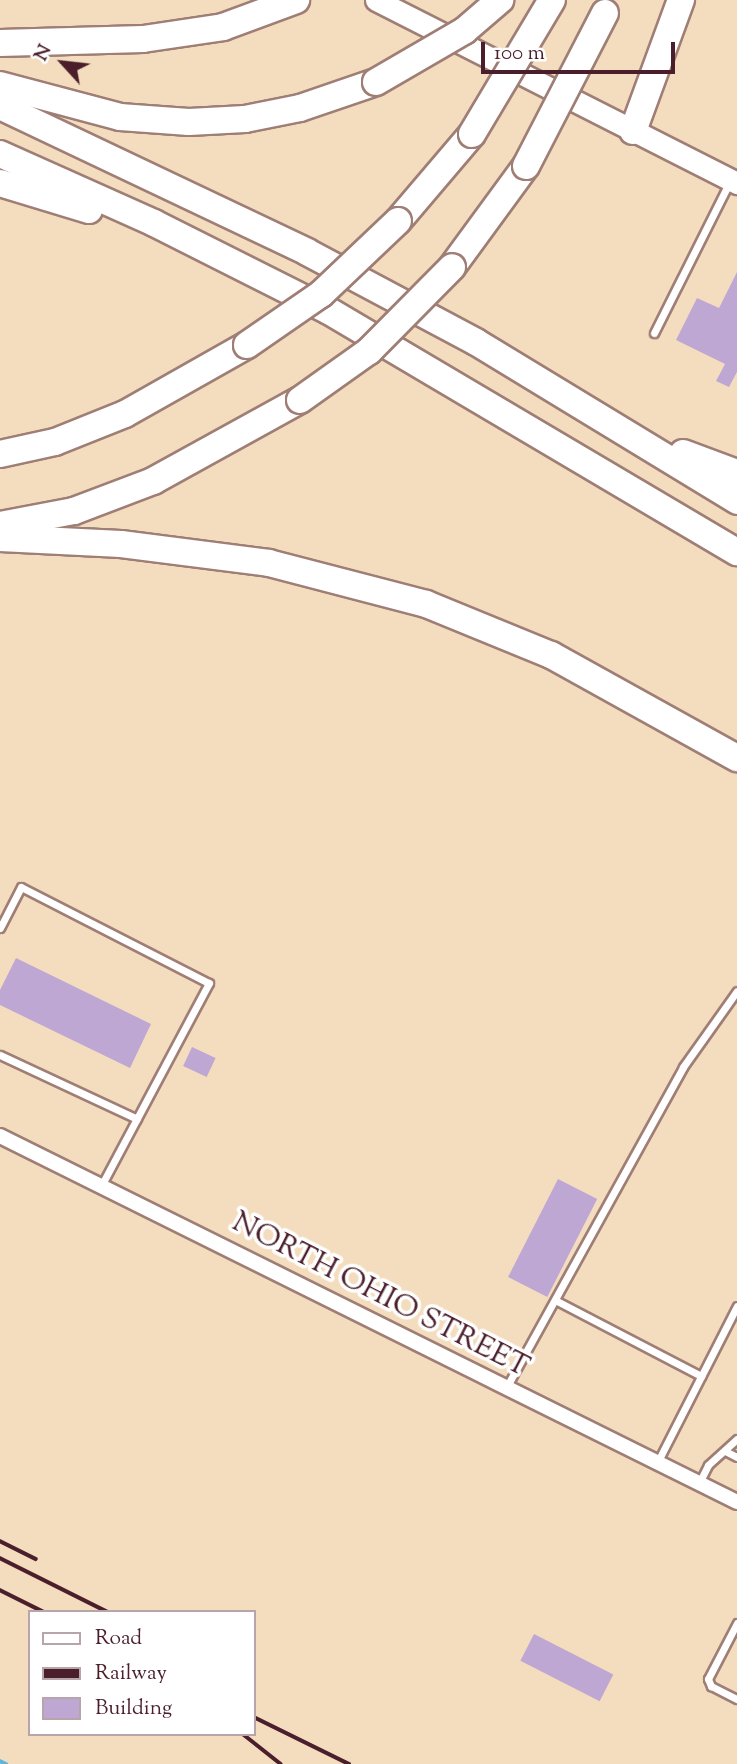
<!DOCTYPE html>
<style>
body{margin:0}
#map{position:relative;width:737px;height:1764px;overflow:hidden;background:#f4ddbf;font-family:"Sorts Mill Goudy",serif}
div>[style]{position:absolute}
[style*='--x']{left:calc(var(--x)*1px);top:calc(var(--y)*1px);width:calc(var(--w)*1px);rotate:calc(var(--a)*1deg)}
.stream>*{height:3.5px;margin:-1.75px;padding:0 1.75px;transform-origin:1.75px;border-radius:1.75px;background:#5eb7dc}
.building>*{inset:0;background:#bfa7d3;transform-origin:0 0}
.roads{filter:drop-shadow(2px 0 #9f7e75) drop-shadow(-2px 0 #9f7e75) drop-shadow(0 2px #9f7e75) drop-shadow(0 -2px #9f7e75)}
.lane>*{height:7px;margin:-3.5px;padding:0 3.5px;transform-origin:3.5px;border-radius:3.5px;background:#fff}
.street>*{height:14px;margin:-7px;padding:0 7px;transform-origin:7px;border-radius:7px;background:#fff}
.secondary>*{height:21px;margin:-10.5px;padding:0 10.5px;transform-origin:10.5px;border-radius:10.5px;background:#fff}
.highway>*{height:26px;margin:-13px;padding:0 13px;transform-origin:13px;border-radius:13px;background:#fff}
.rail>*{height:3.5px;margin:-1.75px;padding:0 1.75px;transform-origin:1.75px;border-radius:1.75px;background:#4a1f2b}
.bridges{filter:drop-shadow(2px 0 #9f7e75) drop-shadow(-2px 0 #9f7e75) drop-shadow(0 2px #9f7e75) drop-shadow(0 -2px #9f7e75)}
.highway-bridge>*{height:26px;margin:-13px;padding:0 13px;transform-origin:13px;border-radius:13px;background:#fff}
span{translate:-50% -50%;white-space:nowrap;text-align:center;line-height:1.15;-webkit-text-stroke:7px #fff;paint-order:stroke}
.street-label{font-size:30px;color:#4a1f2b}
.legend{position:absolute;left:28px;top:1610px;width:228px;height:126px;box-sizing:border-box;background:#fff;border:2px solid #b7a5aa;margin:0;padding:9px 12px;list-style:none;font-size:21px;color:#4a1f2b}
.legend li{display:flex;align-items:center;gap:14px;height:35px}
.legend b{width:35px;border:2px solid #b7a5aa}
.north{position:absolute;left:28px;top:28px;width:70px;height:70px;-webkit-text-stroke:5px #fff;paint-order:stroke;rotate:297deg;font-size:19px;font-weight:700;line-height:28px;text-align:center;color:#4a1f2b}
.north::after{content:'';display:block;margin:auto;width:24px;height:32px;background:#4a1f2b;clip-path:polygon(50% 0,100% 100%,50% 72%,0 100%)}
.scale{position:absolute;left:481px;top:42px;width:194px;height:32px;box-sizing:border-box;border:4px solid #4a1f2b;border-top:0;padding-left:9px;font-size:21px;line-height:24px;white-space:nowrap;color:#4a1f2b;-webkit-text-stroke:5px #fff;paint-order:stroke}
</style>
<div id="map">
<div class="stream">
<div style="--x:0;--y:1761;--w:7;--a:27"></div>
</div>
<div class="building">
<div style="clip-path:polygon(737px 272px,737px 372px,729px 387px,716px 381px,725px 364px,676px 340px,697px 298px,719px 308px)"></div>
<div style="clip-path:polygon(16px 958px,151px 1024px,130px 1068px,0 1005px,0 990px)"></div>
<div style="left:192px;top:1047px;width:26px;height:21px;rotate:25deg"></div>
<div style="left:558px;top:1179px;width:44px;height:110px;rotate:27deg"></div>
<div style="left:534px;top:1634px;width:89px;height:30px;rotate:27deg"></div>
</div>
<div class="roads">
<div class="lane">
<div style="--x:654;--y:333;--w:168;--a:-63.4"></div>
<div style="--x:0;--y:928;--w:46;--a:-62.9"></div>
<div style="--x:21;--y:887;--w:211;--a:27.1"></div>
<div style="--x:209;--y:983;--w:230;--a:118"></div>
<div style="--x:0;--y:1055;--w:151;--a:25"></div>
<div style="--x:555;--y:1300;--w:165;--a:27.5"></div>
<div style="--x:506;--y:1388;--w:367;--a:-61.1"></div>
<div style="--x:683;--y:1067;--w:93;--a:-54.6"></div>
<div style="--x:725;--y:1451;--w:13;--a:27"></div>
<div style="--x:657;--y:1463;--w:176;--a:-63"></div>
<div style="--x:699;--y:1483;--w:20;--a:-63"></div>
<div style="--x:708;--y:1465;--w:39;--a:-42"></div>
<div style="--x:737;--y:1623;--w:63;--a:117.4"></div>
<div style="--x:708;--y:1679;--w:8;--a:67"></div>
<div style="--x:711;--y:1686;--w:29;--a:27"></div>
</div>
<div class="street">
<div style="--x:0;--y:1136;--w:823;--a:26.41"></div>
</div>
<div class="secondary">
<div style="--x:376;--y:0;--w:405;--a:26.9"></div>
</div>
<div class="highway">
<div style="--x:0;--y:43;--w:143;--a:-1.6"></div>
<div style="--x:143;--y:39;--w:81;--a:-8.5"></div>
<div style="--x:223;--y:27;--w:78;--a:-20.3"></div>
<div style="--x:0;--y:85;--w:124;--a:14.9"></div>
<div style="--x:120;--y:117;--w:69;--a:4.1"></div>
<div style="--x:189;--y:122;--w:56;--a:-3.1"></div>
<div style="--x:245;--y:119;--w:56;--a:-11.3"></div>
<div style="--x:300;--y:108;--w:80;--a:-18.9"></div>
<div style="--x:0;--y:106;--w:340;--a:25.4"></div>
<div style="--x:307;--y:252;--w:191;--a:28"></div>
<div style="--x:476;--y:342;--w:306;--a:31.3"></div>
<div style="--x:633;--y:131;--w:140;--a:-69.9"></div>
<div style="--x:0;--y:154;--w:169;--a:24.1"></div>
<div style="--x:154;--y:223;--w:196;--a:26.7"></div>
<div style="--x:329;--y:311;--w:474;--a:30.6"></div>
<div style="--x:0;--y:183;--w:93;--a:16.9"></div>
<div style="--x:398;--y:221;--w:114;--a:-49.6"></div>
<div style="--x:452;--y:267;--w:125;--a:-53.8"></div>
<div style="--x:683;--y:453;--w:58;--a:20.3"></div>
<div style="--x:0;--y:454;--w:56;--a:-12.3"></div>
<div style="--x:55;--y:442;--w:75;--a:-21.8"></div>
<div style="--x:125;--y:414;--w:140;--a:-29.5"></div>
<div style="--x:0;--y:525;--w:75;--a:-10.7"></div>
<div style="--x:74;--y:511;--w:85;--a:-20.8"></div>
<div style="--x:153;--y:481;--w:168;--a:-28.9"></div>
<div style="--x:0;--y:538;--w:121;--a:2.8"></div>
<div style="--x:121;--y:544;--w:149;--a:7.3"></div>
<div style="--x:269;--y:563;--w:162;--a:14.6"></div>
<div style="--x:426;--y:604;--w:135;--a:22.2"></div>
<div style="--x:551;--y:655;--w:213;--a:29"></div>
</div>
</div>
<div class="rail">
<div style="--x:0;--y:1541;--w:40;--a:26.6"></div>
<div style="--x:0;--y:1558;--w:121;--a:26.6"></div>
<div style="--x:0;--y:1590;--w:49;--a:26.6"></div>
<div style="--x:254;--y:1717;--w:106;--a:26.3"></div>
<div style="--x:243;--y:1734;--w:48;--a:38.3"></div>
</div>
<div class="bridges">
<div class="highway-bridge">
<div style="--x:376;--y:82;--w:102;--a:-30.1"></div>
<div style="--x:464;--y:31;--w:48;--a:-40.7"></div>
<div style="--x:472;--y:134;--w:156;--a:-59.2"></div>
<div style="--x:526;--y:166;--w:172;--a:-62.7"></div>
<div style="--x:247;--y:345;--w:90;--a:-34.6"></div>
<div style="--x:321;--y:294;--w:106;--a:-43.5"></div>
<div style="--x:300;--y:400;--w:85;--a:-35.4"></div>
<div style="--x:369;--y:351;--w:118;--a:-45.3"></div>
</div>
</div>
<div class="street-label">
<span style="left:380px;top:1296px;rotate:27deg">NORTH OHIO STREET</span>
</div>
<ul class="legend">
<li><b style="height:9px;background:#fff"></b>Road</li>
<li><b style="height:9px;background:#4a1f2b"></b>Railway</li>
<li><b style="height:19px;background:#bfa7d3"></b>Building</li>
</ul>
<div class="north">N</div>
<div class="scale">100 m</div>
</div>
